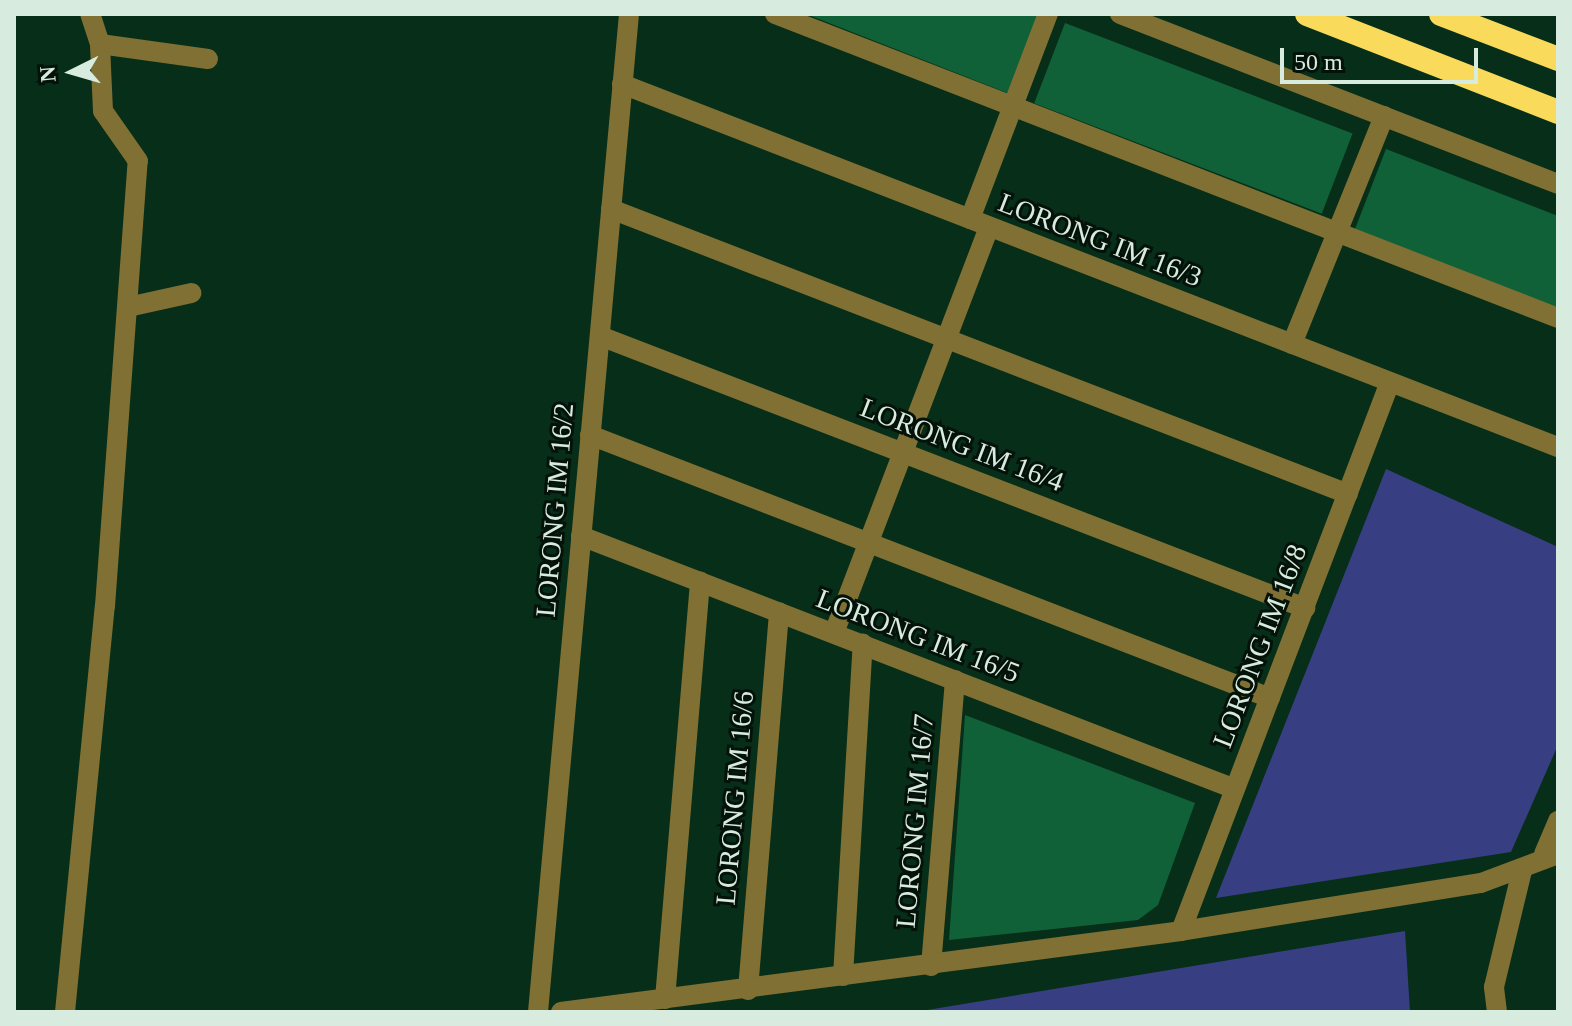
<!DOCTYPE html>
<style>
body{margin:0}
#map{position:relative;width:1572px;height:1026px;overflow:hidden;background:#072e19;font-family:Georgia,serif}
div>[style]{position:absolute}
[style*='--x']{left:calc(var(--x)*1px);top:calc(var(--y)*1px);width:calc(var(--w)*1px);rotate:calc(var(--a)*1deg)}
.green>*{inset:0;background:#373f82}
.building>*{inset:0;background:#116138;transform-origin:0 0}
.minor>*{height:20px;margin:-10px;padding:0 10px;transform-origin:10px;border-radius:10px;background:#807033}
.highway>*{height:24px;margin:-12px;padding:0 12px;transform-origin:12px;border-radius:12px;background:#f9da5b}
span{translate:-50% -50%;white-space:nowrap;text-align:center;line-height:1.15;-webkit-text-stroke:6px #041209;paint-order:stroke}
.street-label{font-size:28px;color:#d7ecde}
.frame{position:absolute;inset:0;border:16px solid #d7ecde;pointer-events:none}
.north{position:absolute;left:32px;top:32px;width:80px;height:80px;-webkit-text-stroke:6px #041209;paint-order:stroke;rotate:265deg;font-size:22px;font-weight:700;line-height:32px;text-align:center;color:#d7ecde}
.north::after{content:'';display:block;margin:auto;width:28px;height:36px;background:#d7ecde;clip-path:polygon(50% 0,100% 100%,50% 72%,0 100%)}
.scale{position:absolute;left:1280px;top:48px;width:198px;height:36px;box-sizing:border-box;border:4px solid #d7ecde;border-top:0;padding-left:10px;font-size:24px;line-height:28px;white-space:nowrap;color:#d7ecde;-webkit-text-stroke:6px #041209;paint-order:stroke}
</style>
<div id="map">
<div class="green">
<div style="clip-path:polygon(1386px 469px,1558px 547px,1558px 745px,1511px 852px,1216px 898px)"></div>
<div style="clip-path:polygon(1405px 931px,1410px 1012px,915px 1012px)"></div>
</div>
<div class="building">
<div style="clip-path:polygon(806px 14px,1041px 14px,1010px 94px)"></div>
<div style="left:1065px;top:23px;width:308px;height:86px;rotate:21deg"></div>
<div style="clip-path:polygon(1386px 149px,1558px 216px,1558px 309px,1355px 229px)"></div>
<div style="clip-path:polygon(965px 715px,1195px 803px,1158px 905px,1138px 920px,949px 940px)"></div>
</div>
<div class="minor">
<div style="--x:775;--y:14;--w:840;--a:21.22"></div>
<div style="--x:1120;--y:14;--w:470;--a:21.2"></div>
<div style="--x:100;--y:44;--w:109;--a:7.9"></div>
<div style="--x:622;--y:84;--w:1004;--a:21.2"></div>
<div style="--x:611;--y:209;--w:790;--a:21.14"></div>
<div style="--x:970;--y:219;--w:219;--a:-69.2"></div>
<div style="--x:128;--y:307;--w:65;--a:-12.5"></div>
<div style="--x:600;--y:336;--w:756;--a:21.1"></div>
<div style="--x:1292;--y:344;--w:246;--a:-68"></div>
<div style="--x:590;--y:435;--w:729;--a:21.14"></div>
<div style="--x:581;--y:536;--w:701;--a:21.15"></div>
<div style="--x:834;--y:633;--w:435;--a:-69.1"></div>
<div style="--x:1544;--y:854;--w:36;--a:-67"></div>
<div style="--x:1181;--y:931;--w:587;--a:-69.16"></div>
<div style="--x:931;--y:966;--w:287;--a:-85.2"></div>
<div style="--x:843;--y:976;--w:333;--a:-86.6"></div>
<div style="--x:748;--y:990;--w:379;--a:-85.3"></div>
<div style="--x:665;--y:999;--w:419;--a:-85.2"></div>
<div style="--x:65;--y:1012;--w:408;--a:-84.4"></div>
<div style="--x:105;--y:606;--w:446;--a:-85.8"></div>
<div style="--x:138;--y:161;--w:61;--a:-125"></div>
<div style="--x:103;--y:111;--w:67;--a:-92.6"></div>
<div style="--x:100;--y:44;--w:32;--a:-108"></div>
<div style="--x:538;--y:1012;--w:1002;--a:-84.79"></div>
<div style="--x:561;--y:1012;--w:625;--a:-7.44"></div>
<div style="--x:1181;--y:931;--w:304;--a:-9.1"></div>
<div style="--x:1481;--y:883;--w:82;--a:-20.6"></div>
<div style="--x:1497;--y:1012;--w:25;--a:-97"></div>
<div style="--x:1494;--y:987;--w:120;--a:-76.5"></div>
</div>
<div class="highway">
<div style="--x:1307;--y:14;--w:269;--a:21.3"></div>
<div style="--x:1441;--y:14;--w:125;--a:21"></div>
</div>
<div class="street-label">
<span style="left:1100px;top:240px;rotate:21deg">LORONG IM 16/3</span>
<span style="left:962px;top:445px;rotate:21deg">LORONG IM 16/4</span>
<span style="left:555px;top:510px;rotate:-85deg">LORONG IM 16/2</span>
<span style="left:918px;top:636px;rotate:21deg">LORONG IM 16/5</span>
<span style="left:1260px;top:646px;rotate:-69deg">LORONG IM 16/8</span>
<span style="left:735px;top:798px;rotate:-85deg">LORONG IM 16/6</span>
<span style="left:915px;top:821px;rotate:-85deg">LORONG IM 16/7</span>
</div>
<div class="frame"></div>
<div class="north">N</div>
<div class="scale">50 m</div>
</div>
